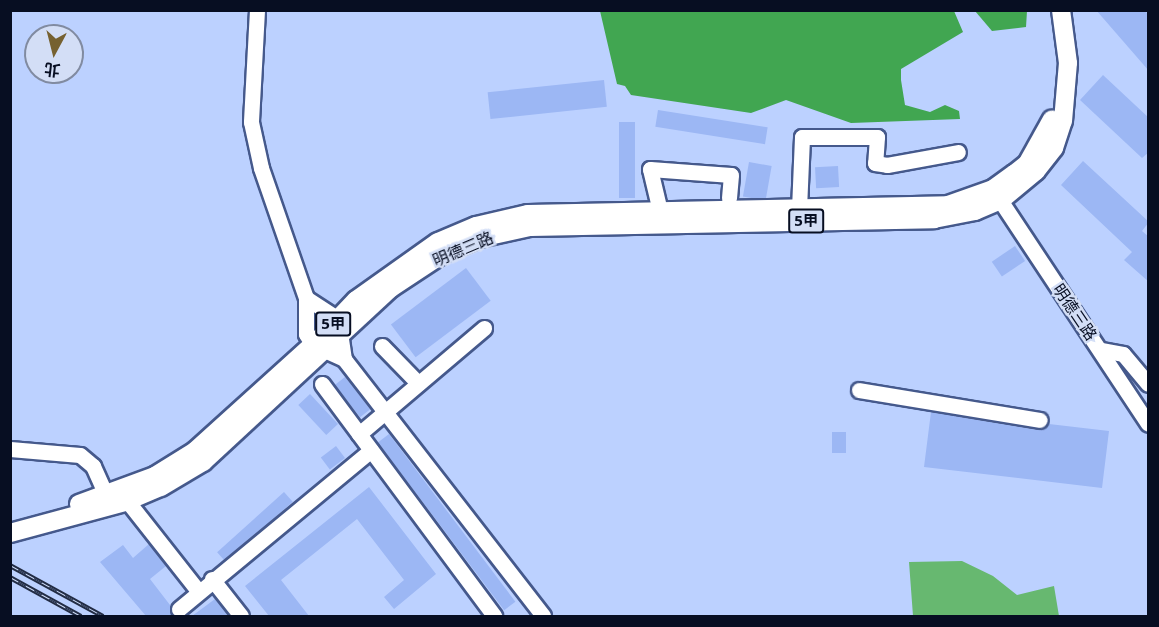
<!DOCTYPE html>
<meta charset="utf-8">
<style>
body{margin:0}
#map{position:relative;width:1159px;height:627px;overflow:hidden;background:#bcd1ff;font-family:"Noto Sans","Noto Sans TC",sans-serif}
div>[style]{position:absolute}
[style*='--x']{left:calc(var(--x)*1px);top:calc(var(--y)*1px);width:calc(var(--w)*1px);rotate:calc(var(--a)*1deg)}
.green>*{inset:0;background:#67b870}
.forest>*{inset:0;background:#41a651}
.building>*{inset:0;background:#9cb7f4;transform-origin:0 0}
.roads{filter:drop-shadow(2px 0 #45598c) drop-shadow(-2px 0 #45598c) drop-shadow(0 2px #45598c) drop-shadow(0 -2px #45598c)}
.minor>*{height:15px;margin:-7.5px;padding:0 7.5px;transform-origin:7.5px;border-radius:7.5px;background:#fff}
.major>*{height:18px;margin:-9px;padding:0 9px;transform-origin:9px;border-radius:9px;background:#fff}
.rail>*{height:5px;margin-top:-2.5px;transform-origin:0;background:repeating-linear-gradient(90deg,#d3def6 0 9px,#222c44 0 18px);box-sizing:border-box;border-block:2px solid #222c44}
span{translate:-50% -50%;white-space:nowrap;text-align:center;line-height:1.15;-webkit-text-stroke:5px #d3def6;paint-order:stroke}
.shield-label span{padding:2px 4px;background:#d3def6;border:2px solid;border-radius:4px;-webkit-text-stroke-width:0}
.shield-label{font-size:15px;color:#070e22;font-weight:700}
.street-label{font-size:16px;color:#070e22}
.frame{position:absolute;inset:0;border:12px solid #070e22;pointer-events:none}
.north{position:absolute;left:24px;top:24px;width:60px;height:60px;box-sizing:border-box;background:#d3def6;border:2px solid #818ba1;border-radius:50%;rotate:187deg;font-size:16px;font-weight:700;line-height:24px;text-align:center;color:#070e22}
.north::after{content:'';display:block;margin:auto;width:21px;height:27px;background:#766130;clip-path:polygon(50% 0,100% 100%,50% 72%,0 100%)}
</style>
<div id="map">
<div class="green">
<div style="clip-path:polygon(962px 561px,993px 576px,1017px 595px,1054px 586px,1059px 616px,913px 616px,909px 562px)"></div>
</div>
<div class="forest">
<div style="clip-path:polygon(600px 11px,954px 11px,963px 32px,901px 69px,901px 80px,905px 105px,930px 112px,945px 105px,959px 111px,960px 119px,851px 123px,786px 100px,751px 113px,631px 95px,625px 86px,617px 84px)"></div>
<div style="clip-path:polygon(975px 11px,1027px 11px,1026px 27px,992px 31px)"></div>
</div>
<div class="building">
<div style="clip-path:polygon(1096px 10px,1144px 10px,1149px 15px,1149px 71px)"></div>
<div style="clip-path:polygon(1103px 75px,1149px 118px,1149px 152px,1142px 158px,1080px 100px)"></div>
<div style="left:604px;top:80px;width:27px;height:117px;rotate:84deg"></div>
<div style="left:658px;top:110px;width:111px;height:17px;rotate:9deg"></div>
<div style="left:619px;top:122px;width:16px;height:76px"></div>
<div style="clip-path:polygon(1083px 161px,1149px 222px,1142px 231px,1149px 237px,1149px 282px,1124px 260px,1132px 252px,1061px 185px)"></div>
<div style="left:749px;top:162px;width:23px;height:35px;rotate:10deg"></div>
<div style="left:838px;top:166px;width:21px;height:23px;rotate:87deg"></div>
<div style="left:1015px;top:246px;width:18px;height:28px;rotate:56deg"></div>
<div style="left:466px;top:268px;width:41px;height:94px;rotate:53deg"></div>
<div style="left:345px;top:377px;width:41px;height:13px;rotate:52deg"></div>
<div style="left:310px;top:394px;width:41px;height:16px;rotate:47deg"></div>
<div style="clip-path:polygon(931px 412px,1038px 430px,1049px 424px,1109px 431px,1102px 488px,924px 467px)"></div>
<div style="left:832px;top:432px;width:14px;height:21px"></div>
<div style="left:389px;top:434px;width:210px;height:14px;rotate:53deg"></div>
<div style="left:336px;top:446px;width:15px;height:19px;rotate:53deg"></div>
<div style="clip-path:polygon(369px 487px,436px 574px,394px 609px,384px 597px,404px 580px,357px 519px,281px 580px,309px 616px,269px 616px,245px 586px)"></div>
<div style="left:284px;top:492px;width:13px;height:90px;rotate:48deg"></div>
<div style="clip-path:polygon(149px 544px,166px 566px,150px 579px,170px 605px,173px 616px,146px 616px,100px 562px,123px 545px,133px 558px)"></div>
<div style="clip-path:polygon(215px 599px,229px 616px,192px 616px)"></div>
</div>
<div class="roads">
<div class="minor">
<div style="--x:257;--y:10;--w:112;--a:93.1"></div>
<div style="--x:251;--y:122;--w:47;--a:77.7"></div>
<div style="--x:261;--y:168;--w:138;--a:70.9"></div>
<div style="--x:306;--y:298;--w:36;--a:90"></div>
<div style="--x:306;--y:334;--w:13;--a:58"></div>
<div style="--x:313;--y:345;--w:34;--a:24"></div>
<div style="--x:344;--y:359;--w:325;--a:52.2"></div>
<div style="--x:994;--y:191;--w:279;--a:56.5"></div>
<div style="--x:799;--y:209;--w:72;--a:-87.6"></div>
<div style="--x:802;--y:137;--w:75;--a:0"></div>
<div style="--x:877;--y:137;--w:26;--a:94"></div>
<div style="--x:875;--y:163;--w:12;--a:9"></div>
<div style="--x:887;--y:165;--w:72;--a:-10.4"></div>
<div style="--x:660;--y:211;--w:43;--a:-103.4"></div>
<div style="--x:650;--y:169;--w:81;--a:4.2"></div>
<div style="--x:731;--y:175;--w:23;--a:95"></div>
<div style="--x:306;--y:298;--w:38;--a:33"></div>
<div style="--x:338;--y:319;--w:40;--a:81.5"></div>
<div style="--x:382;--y:346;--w:52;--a:45.8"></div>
<div style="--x:1101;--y:350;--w:22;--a:10"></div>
<div style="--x:1123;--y:354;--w:39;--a:50"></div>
<div style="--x:322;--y:384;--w:289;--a:53.4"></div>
<div style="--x:859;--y:390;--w:183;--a:9.4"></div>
<div style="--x:359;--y:434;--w:164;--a:-40.3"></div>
<div style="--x:10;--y:449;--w:70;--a:4.9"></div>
<div style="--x:80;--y:455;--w:17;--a:40"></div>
<div style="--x:93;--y:466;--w:42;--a:65.9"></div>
<div style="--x:121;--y:493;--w:125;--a:51.8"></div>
<div style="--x:212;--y:579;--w:47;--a:51.9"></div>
<div style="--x:179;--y:609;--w:249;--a:-39.6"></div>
</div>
<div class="major">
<div style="--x:79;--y:504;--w:81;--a:-20.2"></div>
<div style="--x:155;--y:476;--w:47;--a:-32"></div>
<div style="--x:195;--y:451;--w:169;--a:-42.1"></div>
<div style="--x:320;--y:338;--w:52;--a:-46.5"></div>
<div style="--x:356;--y:300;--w:100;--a:-35.3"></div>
<div style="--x:438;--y:242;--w:41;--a:-22.8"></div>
<div style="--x:476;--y:226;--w:53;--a:-13"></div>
<div style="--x:528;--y:214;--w:420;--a:-1.2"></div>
<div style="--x:948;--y:205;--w:48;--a:-19.6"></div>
<div style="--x:993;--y:189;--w:26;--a:-36"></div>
<div style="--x:1014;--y:174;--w:16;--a:-38"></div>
<div style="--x:1027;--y:164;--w:51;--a:-60.9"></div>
<div style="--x:10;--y:533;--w:119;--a:-15.1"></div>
<div style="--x:125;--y:502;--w:39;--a:-23"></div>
<div style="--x:161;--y:487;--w:49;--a:-30.8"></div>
<div style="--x:203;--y:462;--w:256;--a:-42.8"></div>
<div style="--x:391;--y:288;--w:64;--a:-33.4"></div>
<div style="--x:444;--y:253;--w:39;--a:-23"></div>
<div style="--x:480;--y:238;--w:51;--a:-12.4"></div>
<div style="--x:530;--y:227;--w:404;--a:-1.1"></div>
<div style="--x:934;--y:219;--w:42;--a:-11"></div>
<div style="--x:975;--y:211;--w:28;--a:-23"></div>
<div style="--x:1001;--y:200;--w:45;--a:-39.6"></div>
<div style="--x:1036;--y:171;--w:29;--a:-52"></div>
<div style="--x:1054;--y:148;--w:28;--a:-72"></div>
<div style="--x:1063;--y:121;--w:58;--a:-85.1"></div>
<div style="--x:1068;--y:63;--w:53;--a:-97.5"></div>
</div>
</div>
<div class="rail">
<div style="--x:10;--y:565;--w:106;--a:28.7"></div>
<div style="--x:10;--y:577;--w:81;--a:28.8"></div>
</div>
<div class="shield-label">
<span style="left:806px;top:221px">5甲</span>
<span style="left:333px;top:324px">5甲</span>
</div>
<div class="street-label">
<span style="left:463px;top:249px;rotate:-23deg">明德三路</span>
<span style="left:1075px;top:312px;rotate:56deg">明德三路</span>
</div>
<div class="frame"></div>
<div class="north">北</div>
</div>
